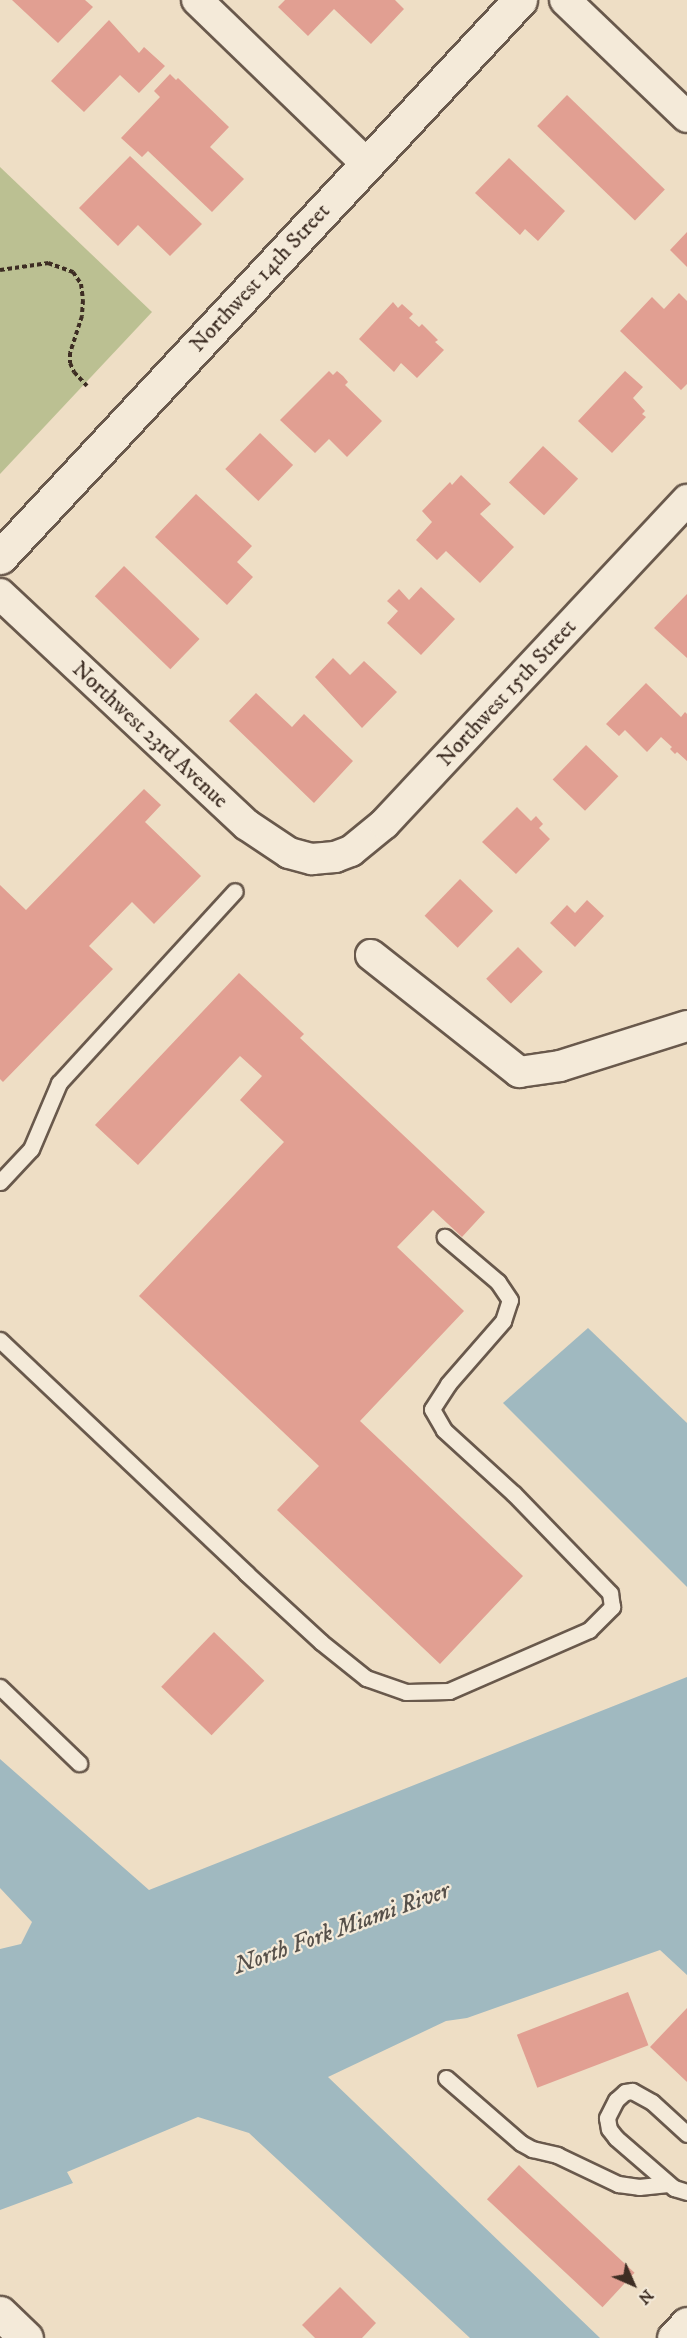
<!DOCTYPE html>
<style>
body{margin:0}
#map{position:relative;width:687px;height:2338px;overflow:hidden;background:#eedec5;font-family:"IM FELL DW Pica",serif}
div>[style]{position:absolute}
[style*='--x']{left:calc(var(--x)*1px);top:calc(var(--y)*1px);width:calc(var(--w)*1px);rotate:calc(var(--a)*1deg)}
.green>*{inset:0;background:#bbc092}
.water>*{inset:0;background:#a0b9c0}
.building>*{inset:0;background:#e19f92;transform-origin:0 0}
.path>*{height:4px;margin-top:-2px;transform-origin:0;background:repeating-linear-gradient(90deg,#3d2d23 0 4.5px,transparent 0 7.5px)}
.roads{filter:drop-shadow(2px 0 #69594c) drop-shadow(-2px 0 #69594c) drop-shadow(0 2px #69594c) drop-shadow(0 -2px #69594c)}
.lane>*{height:15px;margin:-7.5px;padding:0 7.5px;transform-origin:7.5px;border-radius:7.5px;background:#f4ead9}
.street>*{height:30px;margin:-15px;padding:0 15px;transform-origin:15px;border-radius:15px;background:#f4ead9}
.secondary>*{height:33px;margin:-16.5px;padding:0 16.5px;transform-origin:16.5px;border-radius:16.5px;background:#f4ead9}
span{translate:-50% -50%;white-space:nowrap;text-align:center;line-height:1.15;-webkit-text-stroke:4.5px #f4ead9;paint-order:stroke}
.street-label{font-size:22px;color:#3d2d23}
.water-label{font-size:24px;color:#56504a;font-style:italic}
.north{position:absolute;left:603px;top:2254px;width:60px;height:60px;-webkit-text-stroke:4px #f4ead9;paint-order:stroke;rotate:135deg;font-size:16px;font-weight:700;line-height:24px;text-align:center;color:#3d2d23}
.north::after{content:'';display:block;margin:auto;width:21px;height:27px;background:#3d2d23;clip-path:polygon(50% 0,100% 100%,50% 72%,0 100%)}
</style>
<div id="map">
<div class="green">
<div style="clip-path:polygon(0 167px,152px 312px,0 474px)"></div>
</div>
<div class="water">
<div style="clip-path:polygon(588px 1328px,687px 1423px,687px 1587px,503px 1403px)"></div>
<div style="clip-path:polygon(687px 1677px,687px 1975px,660px 1950px,467px 2018px,446px 2021px,328px 2077px,600px 2338px,470px 2338px,249px 2133px,198px 2117px,67px 2172px,73px 2183px,0 2210px,0 1949px,21px 1944px,32px 1922px,0 1888px,0 1759px,149px 1890px)"></div>
</div>
<div class="building">
<div style="clip-path:polygon(12px 0,85px 0,93px 7px,58px 43px)"></div>
<div style="clip-path:polygon(285px 0,395px 0,404px 9px,371px 44px,334px 9px,308px 36px,278px 7px)"></div>
<div style="clip-path:polygon(109px 20px,139px 53px,144px 47px,165px 66px,139px 93px,120px 75px,84px 112px,51px 81px)"></div>
<div style="clip-path:polygon(170px 74px,176px 80px,178px 78px,229px 127px,210px 147px,244px 179px,212px 212px,148px 151px,142px 157px,121px 138px,160px 97px,154px 91px)"></div>
<div style="left:567px;top:95px;width:136px;height:43px;rotate:44deg"></div>
<div style="clip-path:polygon(130px 156px,202px 224px,170px 256px,138px 225px,118px 246px,79px 208px)"></div>
<div style="clip-path:polygon(509px 158px,565px 211px,538px 241px,525px 229px,520px 235px,475px 193px)"></div>
<div style="clip-path:polygon(687px 232px,687px 267px,670px 250px)"></div>
<div style="clip-path:polygon(679px 293px,687px 301px,687px 384px,681px 390px,620px 331px,652px 297px,664px 309px)"></div>
<div style="clip-path:polygon(393px 302px,398px 308px,402px 304px,413px 314px,409px 318px,419px 327px,422px 324px,438px 340px,435px 342px,444px 350px,417px 378px,401px 363px,394px 372px,359px 339px)"></div>
<div style="clip-path:polygon(329px 371px,333px 375px,337px 371px,343px 376px,348px 382px,345px 385px,382px 421px,347px 457px,329px 439px,315px 453px,280px 420px)"></div>
<div style="clip-path:polygon(625px 371px,643px 387px,633px 398px,645px 411px,642px 414px,646px 417px,612px 453px,578px 421px)"></div>
<div style="left:260px;top:433px;width:46px;height:50px;rotate:44deg"></div>
<div style="left:543px;top:446px;width:48px;height:50px;rotate:43deg"></div>
<div style="clip-path:polygon(461px 475px,491px 504px,480px 514px,514px 547px,480px 583px,446px 551px,437px 560px,416px 540px,432px 522px,422px 511px,450px 482px,452px 485px)"></div>
<div style="clip-path:polygon(196px 494px,252px 546px,237px 562px,253px 577px,227px 605px,155px 537px)"></div>
<div style="left:124px;top:566px;width:105px;height:42px;rotate:44deg"></div>
<div style="clip-path:polygon(421px 587px,455px 619px,421px 655px,387px 623px,398px 611px,387px 601px,399px 589px,409px 600px)"></div>
<div style="clip-path:polygon(687px 594px,687px 658px,654px 628px)"></div>
<div style="clip-path:polygon(333px 658px,350px 675px,364px 661px,397px 692px,362px 728px,315px 677px)"></div>
<div style="clip-path:polygon(646px 683px,681px 717px,685px 712px,687px 714px,687px 761px,677px 752px,675px 754px,670px 749px,672px 747px,661px 737px,647px 752px,625px 730px,619px 736px,606px 724px)"></div>
<div style="clip-path:polygon(256px 693px,292px 727px,304px 714px,353px 761px,314px 803px,229px 721px)"></div>
<div style="left:586px;top:745px;width:45px;height:48px;rotate:44deg"></div>
<div style="clip-path:polygon(144px 789px,161px 805px,145px 822px,201px 876px,154px 924px,132px 902px,89px 946px,113px 969px,3px 1082px,0 1079px,0 885px,26px 910px)"></div>
<div style="clip-path:polygon(517px 807px,531px 821px,536px 816px,543px 824px,539px 828px,550px 839px,516px 874px,482px 842px)"></div>
<div style="left:460px;top:879px;width:46px;height:51px;rotate:44deg"></div>
<div style="clip-path:polygon(587px 900px,604px 916px,575px 947px,550px 923px,567px 905px,575px 913px)"></div>
<div style="left:518px;top:947px;width:35px;height:45px;rotate:45deg"></div>
<div style="clip-path:polygon(239px 973px,304px 1034px,300px 1038px,485px 1212px,462px 1237px,433px 1210px,397px 1247px,464px 1311px,360px 1421px,523px 1576px,440px 1664px,277px 1510px,319px 1466px,139px 1296px,284px 1142px,240px 1100px,262px 1076px,240px 1056px,138px 1165px,95px 1125px)"></div>
<div style="left:214px;top:1632px;width:70px;height:76px;rotate:44deg"></div>
<div style="left:628px;top:1992px;width:57px;height:119px;rotate:69deg"></div>
<div style="clip-path:polygon(687px 2008px,687px 2082px,650px 2047px)"></div>
<div style="left:519px;top:2165px;width:158px;height:47px;rotate:43deg"></div>
<div style="clip-path:polygon(340px 2287px,376px 2323px,362px 2338px,315px 2338px,302px 2325px)"></div>
</div>
<div class="path">
<div style="--x:0;--y:270;--w:49;--a:-8.3"></div>
<div style="--x:48;--y:263;--w:27;--a:20"></div>
<div style="--x:73;--y:272;--w:14;--a:56"></div>
<div style="--x:81;--y:284;--w:16;--a:83"></div>
<div style="--x:83;--y:300;--w:16;--a:94"></div>
<div style="--x:82;--y:316;--w:39;--a:108"></div>
<div style="--x:70;--y:353;--w:10;--a:90"></div>
<div style="--x:70;--y:363;--w:10;--a:66"></div>
<div style="--x:74;--y:372;--w:19;--a:47"></div>
</div>
<div class="roads">
<div class="lane">
<div style="--x:0;--y:1182;--w:45;--a:-46.8"></div>
<div style="--x:31;--y:1149;--w:72;--a:-67"></div>
<div style="--x:59;--y:1083;--w:260;--a:-47.5"></div>
<div style="--x:0;--y:1340;--w:339;--a:43.4"></div>
<div style="--x:246;--y:1573;--w:102;--a:42.6"></div>
<div style="--x:321;--y:1642;--w:58;--a:38.7"></div>
<div style="--x:366;--y:1678;--w:42;--a:19.3"></div>
<div style="--x:406;--y:1692;--w:43;--a:-1.3"></div>
<div style="--x:449;--y:1691;--w:153;--a:-23.5"></div>
<div style="--x:589;--y:1630;--w:33;--a:-45"></div>
<div style="--x:612;--y:1607;--w:14;--a:-98"></div>
<div style="--x:610;--y:1593;--w:138;--a:-134.1"></div>
<div style="--x:514;--y:1494;--w:95;--a:-137.6"></div>
<div style="--x:444;--y:1430;--w:24;--a:-120"></div>
<div style="--x:432;--y:1409;--w:30;--a:-57"></div>
<div style="--x:448;--y:1384;--w:84;--a:-48.9"></div>
<div style="--x:503;--y:1321;--w:22;--a:-72"></div>
<div style="--x:510;--y:1300;--w:22;--a:-124"></div>
<div style="--x:498;--y:1282;--w:70;--a:-139.7"></div>
<div style="--x:0;--y:1687;--w:110;--a:43.9"></div>
<div style="--x:446;--y:2078;--w:99;--a:40.9"></div>
<div style="--x:521;--y:2143;--w:13;--a:29"></div>
<div style="--x:532;--y:2149;--w:26;--a:13"></div>
<div style="--x:557;--y:2155;--w:68;--a:25.4"></div>
<div style="--x:618;--y:2184;--w:21;--a:8"></div>
<div style="--x:639;--y:2187;--w:29;--a:-6"></div>
<div style="--x:687;--y:2134;--w:47;--a:-137.6"></div>
<div style="--x:652;--y:2102;--w:23;--a:-151"></div>
<div style="--x:632;--y:2091;--w:7;--a:172"></div>
<div style="--x:625;--y:2092;--w:12;--a:138"></div>
<div style="--x:616;--y:2100;--w:20;--a:117"></div>
<div style="--x:607;--y:2118;--w:11;--a:80"></div>
<div style="--x:609;--y:2129;--w:11;--a:52"></div>
<div style="--x:616;--y:2138;--w:77;--a:40.8"></div>
<div style="--x:674;--y:2188;--w:14;--a:17"></div>
</div>
<div class="street">
<div style="--x:197;--y:0;--w:236;--a:44"></div>
<div style="--x:565;--y:0;--w:169;--a:43.8"></div>
<div style="--x:0;--y:594;--w:338;--a:43.1"></div>
<div style="--x:247;--y:825;--w:50;--a:33.7"></div>
<div style="--x:289;--y:853;--w:24;--a:15"></div>
<div style="--x:312;--y:859;--w:23;--a:-5"></div>
<div style="--x:335;--y:857;--w:17;--a:-21"></div>
<div style="--x:351;--y:851;--w:43;--a:-39.3"></div>
<div style="--x:384;--y:824;--w:444;--a:-46.9"></div>
<div style="--x:371;--y:955;--w:189;--a:38.3"></div>
<div style="--x:519;--y:1072;--w:41;--a:-8.3"></div>
<div style="--x:560;--y:1066;--w:133;--a:-17.5"></div>
</div>
<div class="secondary">
<div style="--x:0;--y:557;--w:762;--a:-46.97"></div>
<div style="--x:0;--y:2313;--w:36;--a:44"></div>
<div style="--x:674;--y:2338;--w:19;--a:-47"></div>
</div>
</div>
<div class="street-label">
<span style="left:260px;top:278px;rotate:-47deg">Northwest 14th Street</span>
<span style="left:507px;top:693px;rotate:-47deg">Northwest 15th Street</span>
<span style="left:150px;top:735px;rotate:43deg">Northwest 23rd Avenue</span>
</div>
<div class="water-label">
<span style="left:342px;top:1929px;rotate:-20deg">North Fork Miami River</span>
</div>
<div class="north">N</div>
</div>
